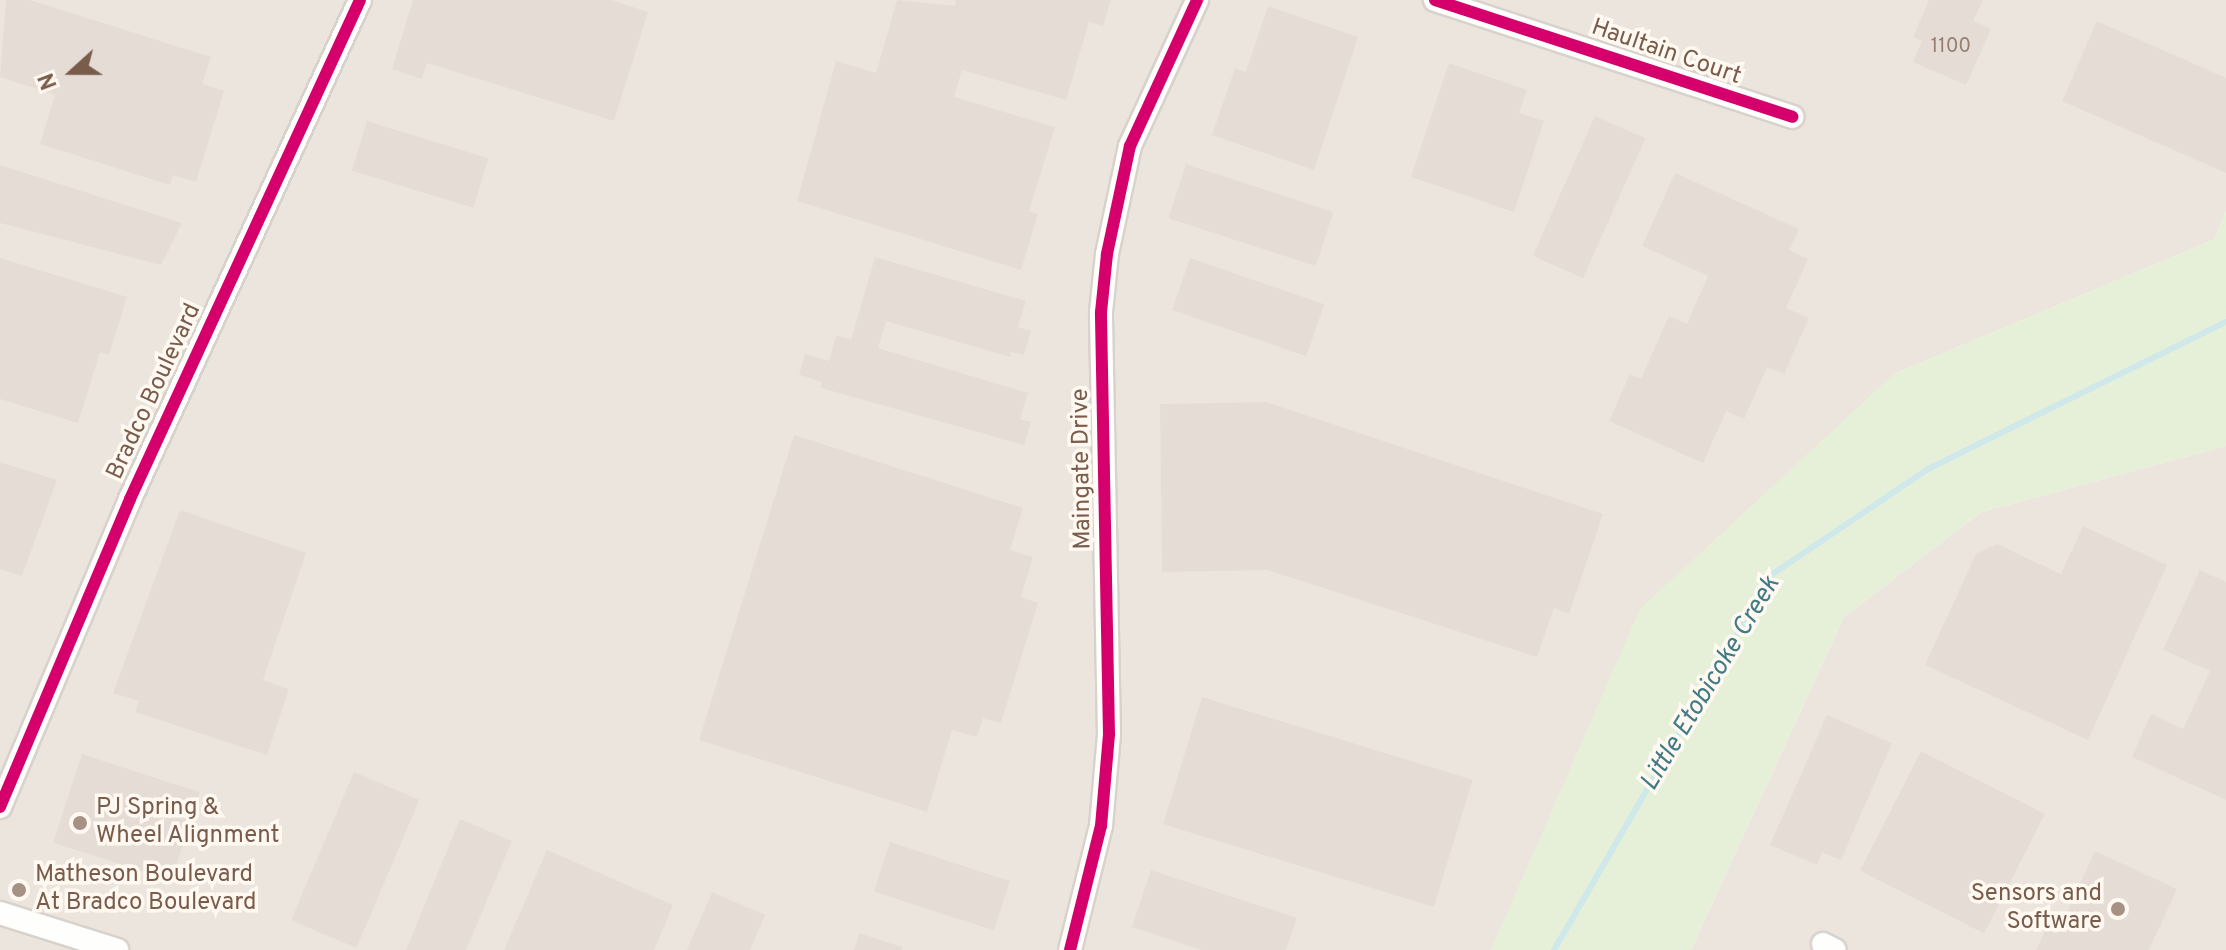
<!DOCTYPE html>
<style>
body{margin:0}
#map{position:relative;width:2226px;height:950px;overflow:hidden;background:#f9f5ee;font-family:Overpass,sans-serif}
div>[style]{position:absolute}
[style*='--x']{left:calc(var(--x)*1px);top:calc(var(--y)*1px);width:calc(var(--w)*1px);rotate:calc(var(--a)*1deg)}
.industrial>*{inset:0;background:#ece5de}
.green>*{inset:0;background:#e6f0d9}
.stream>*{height:6px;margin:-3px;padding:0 3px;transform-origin:3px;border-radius:3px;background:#cfe8ea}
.building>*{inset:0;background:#e5ddd5;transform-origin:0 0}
.roads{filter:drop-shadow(2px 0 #d8d2cc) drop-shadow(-2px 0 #d8d2cc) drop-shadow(0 2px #d8d2cc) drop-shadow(0 -2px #d8d2cc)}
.minor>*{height:22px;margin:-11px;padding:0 11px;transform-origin:11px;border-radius:11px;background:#fefefc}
.cycleway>*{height:12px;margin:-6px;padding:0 6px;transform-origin:6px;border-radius:6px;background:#d6006c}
.dots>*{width:22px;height:22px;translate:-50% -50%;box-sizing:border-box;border:4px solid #fff9f1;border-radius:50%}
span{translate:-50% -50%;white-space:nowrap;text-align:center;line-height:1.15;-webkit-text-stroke:7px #fff9f1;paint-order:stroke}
.number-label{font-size:20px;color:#967e70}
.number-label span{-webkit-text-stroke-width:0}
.street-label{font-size:24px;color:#795c4b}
.poi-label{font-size:24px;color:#795c4b}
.left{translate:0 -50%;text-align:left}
.right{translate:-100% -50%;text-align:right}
.water-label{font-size:26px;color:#417b86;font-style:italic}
.north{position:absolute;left:32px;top:32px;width:80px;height:80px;-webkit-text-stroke:6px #fff9f1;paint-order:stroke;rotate:249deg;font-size:22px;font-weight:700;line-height:32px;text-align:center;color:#795c4b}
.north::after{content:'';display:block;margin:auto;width:28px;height:36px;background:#795c4b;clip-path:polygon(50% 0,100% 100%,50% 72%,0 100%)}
</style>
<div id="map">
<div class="industrial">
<div style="clip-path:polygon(0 0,2226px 0,2226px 211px,2215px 239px,1894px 374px,1531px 866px,1491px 950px,0 950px)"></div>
<div style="clip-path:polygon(2226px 446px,2226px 950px,1691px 950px,1844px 617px,1982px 512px)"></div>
</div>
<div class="green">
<div style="clip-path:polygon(2226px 211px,2226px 446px,1982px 512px,1844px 617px,1691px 950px,1491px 950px,1640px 609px,1894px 374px,2215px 239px)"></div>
</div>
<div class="stream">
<div style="--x:1554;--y:950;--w:433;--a:-59.9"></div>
<div style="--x:1771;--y:575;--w:189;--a:-34"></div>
<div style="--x:1928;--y:469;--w:332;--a:-26.3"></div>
</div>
<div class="building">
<div style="clip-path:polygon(6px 0,30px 0,211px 57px,202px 84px,224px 91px,196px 182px,173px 175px,170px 185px,40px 144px,55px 95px,0 77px)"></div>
<div style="clip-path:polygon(413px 0,611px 0,648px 12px,614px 121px,427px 63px,422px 79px,392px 69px)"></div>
<div style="clip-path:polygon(897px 0,955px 6px,956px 0,1111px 0,1103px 26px,1089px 22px,1066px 100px,962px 70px,954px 97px,1055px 127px,1029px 211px,1038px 214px,1021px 270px,797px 201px,836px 61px,876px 73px)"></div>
<div style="clip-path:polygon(1929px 0,1983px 0,1973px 21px,1991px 29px,1966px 85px,1913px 62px,1922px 41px,1913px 37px)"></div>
<div style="clip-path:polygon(1268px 6px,1358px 37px,1314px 170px,1212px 135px,1235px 68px,1246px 72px)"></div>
<div style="clip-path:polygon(2097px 21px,2226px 78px,2226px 173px,2062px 101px)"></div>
<div style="clip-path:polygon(1449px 63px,1527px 90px,1519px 113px,1544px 121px,1514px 212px,1411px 177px)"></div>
<div style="left:1595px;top:116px;width:55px;height:153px;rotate:24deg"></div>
<div style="left:367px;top:121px;width:127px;height:52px;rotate:17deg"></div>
<div style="left:1186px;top:164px;width:155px;height:57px;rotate:18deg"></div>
<div style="clip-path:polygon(0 165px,182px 223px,161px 265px,0 223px)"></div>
<div style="clip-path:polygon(1675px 173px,1799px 229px,1789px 250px,1808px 259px,1786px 308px,1809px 318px,1784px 374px,1767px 367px,1744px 419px,1726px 411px,1703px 463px,1609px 421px,1630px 374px,1641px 379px,1669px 316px,1687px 324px,1708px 276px,1642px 246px)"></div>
<div style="clip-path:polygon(875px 257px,1026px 301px,1018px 327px,1031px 331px,1024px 355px,1011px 352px,1010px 357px,886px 321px,878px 348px,1028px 393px,1020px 419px,1031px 422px,1024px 445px,821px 388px,822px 382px,799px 375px,805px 354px,829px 361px,836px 335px,851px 340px)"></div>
<div style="clip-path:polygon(0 258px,127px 297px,109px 355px,100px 352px,78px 423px,0 399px)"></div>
<div style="left:1190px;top:258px;width:142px;height:55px;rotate:19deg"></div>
<div style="clip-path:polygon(1266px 402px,1603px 514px,1569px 614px,1554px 608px,1537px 657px,1268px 570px,1162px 572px,1160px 404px)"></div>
<div style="clip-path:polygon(794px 435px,1023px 508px,1010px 550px,1033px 557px,1021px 597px,1038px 603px,1001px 723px,983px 718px,977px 737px,952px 730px,927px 812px,699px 740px)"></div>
<div style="clip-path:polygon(0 462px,57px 480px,22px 576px,0 569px)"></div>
<div style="clip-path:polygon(180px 510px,306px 553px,263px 680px,289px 689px,267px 755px,135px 712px,139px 701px,113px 693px)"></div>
<div style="clip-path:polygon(2083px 526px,2167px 565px,2088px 740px,1925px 665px,1976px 554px,1997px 544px,2061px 574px)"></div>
<div style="clip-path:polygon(2200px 570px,2226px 582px,2226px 800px,2132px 757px,2151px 714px,2183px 729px,2210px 671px,2163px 650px)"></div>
<div style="left:1202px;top:697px;width:283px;height:133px;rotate:17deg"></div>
<div style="clip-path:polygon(1827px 715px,1892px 743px,1841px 860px,1822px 852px,1817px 865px,1770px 845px)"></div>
<div style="left:1921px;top:751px;width:139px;height:134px;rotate:27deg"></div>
<div style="left:82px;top:754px;width:124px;height:93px;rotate:18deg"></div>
<div style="left:354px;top:772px;width:71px;height:161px;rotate:23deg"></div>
<div style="clip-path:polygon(460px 819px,512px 841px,466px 950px,406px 950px)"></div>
<div style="left:890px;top:842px;width:126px;height:52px;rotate:18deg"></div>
<div style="clip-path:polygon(547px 850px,673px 905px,654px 950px,504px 950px)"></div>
<div style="clip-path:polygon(2095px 851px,2177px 889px,2149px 950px,2036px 950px,2046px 929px,2057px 934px)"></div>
<div style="clip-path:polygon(1151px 870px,1297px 918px,1286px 950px,1201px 950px,1132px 927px)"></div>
<div style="clip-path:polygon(712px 892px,765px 915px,750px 950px,687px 950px)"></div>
<div style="clip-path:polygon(859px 933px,902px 947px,902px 950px,854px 950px)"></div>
</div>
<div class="roads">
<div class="minor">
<div style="--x:1435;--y:0;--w:376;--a:18.1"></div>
<div style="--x:0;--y:807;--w:334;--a:-67.1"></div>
<div style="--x:130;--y:499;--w:549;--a:-65.25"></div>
<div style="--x:0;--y:913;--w:123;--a:17.5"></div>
<div style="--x:1823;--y:944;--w:13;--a:27"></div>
<div style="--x:1070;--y:950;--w:128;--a:-76"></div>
<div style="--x:1101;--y:826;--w:92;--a:-85"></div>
<div style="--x:1109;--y:734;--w:422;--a:-91.1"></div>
<div style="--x:1101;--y:312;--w:58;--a:-84.1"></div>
<div style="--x:1107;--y:254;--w:110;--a:-78"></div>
<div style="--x:1130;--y:146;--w:161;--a:-65.3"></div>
</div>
</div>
<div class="cycleway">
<div style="--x:1435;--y:0;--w:376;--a:18.1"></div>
<div style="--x:0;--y:807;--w:334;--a:-67.1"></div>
<div style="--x:130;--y:499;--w:549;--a:-65.25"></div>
<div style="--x:1070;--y:950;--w:128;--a:-76"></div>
<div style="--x:1101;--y:826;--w:92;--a:-85"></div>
<div style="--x:1109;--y:734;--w:422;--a:-91.1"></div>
<div style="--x:1101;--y:312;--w:58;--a:-84.1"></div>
<div style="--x:1107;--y:254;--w:110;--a:-78"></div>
<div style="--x:1130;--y:146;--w:161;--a:-65.3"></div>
</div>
<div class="dots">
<div style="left:80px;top:823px;background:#a69284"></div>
<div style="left:19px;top:890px;background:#a69284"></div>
<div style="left:2118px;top:909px;background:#a69284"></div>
</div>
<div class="number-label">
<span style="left:1951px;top:47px">1100</span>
</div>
<div class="street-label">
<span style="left:1666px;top:53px;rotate:19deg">Haultain Court</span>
<span style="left:155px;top:392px;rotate:-65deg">Bradco Boulevard</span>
<span style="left:1083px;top:469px;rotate:-91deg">Maingate Drive</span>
</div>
<div class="poi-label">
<span class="left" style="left:96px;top:823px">PJ Spring &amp;<br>Wheel Alignment</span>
<span class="left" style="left:35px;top:890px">Matheson Boulevard<br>At Bradco Boulevard</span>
<span class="right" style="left:2102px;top:909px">Sensors and<br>Software</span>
</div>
<div class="water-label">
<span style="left:1711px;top:684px;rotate:-59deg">Little Etobicoke Creek</span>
</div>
<div class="north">N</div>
</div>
